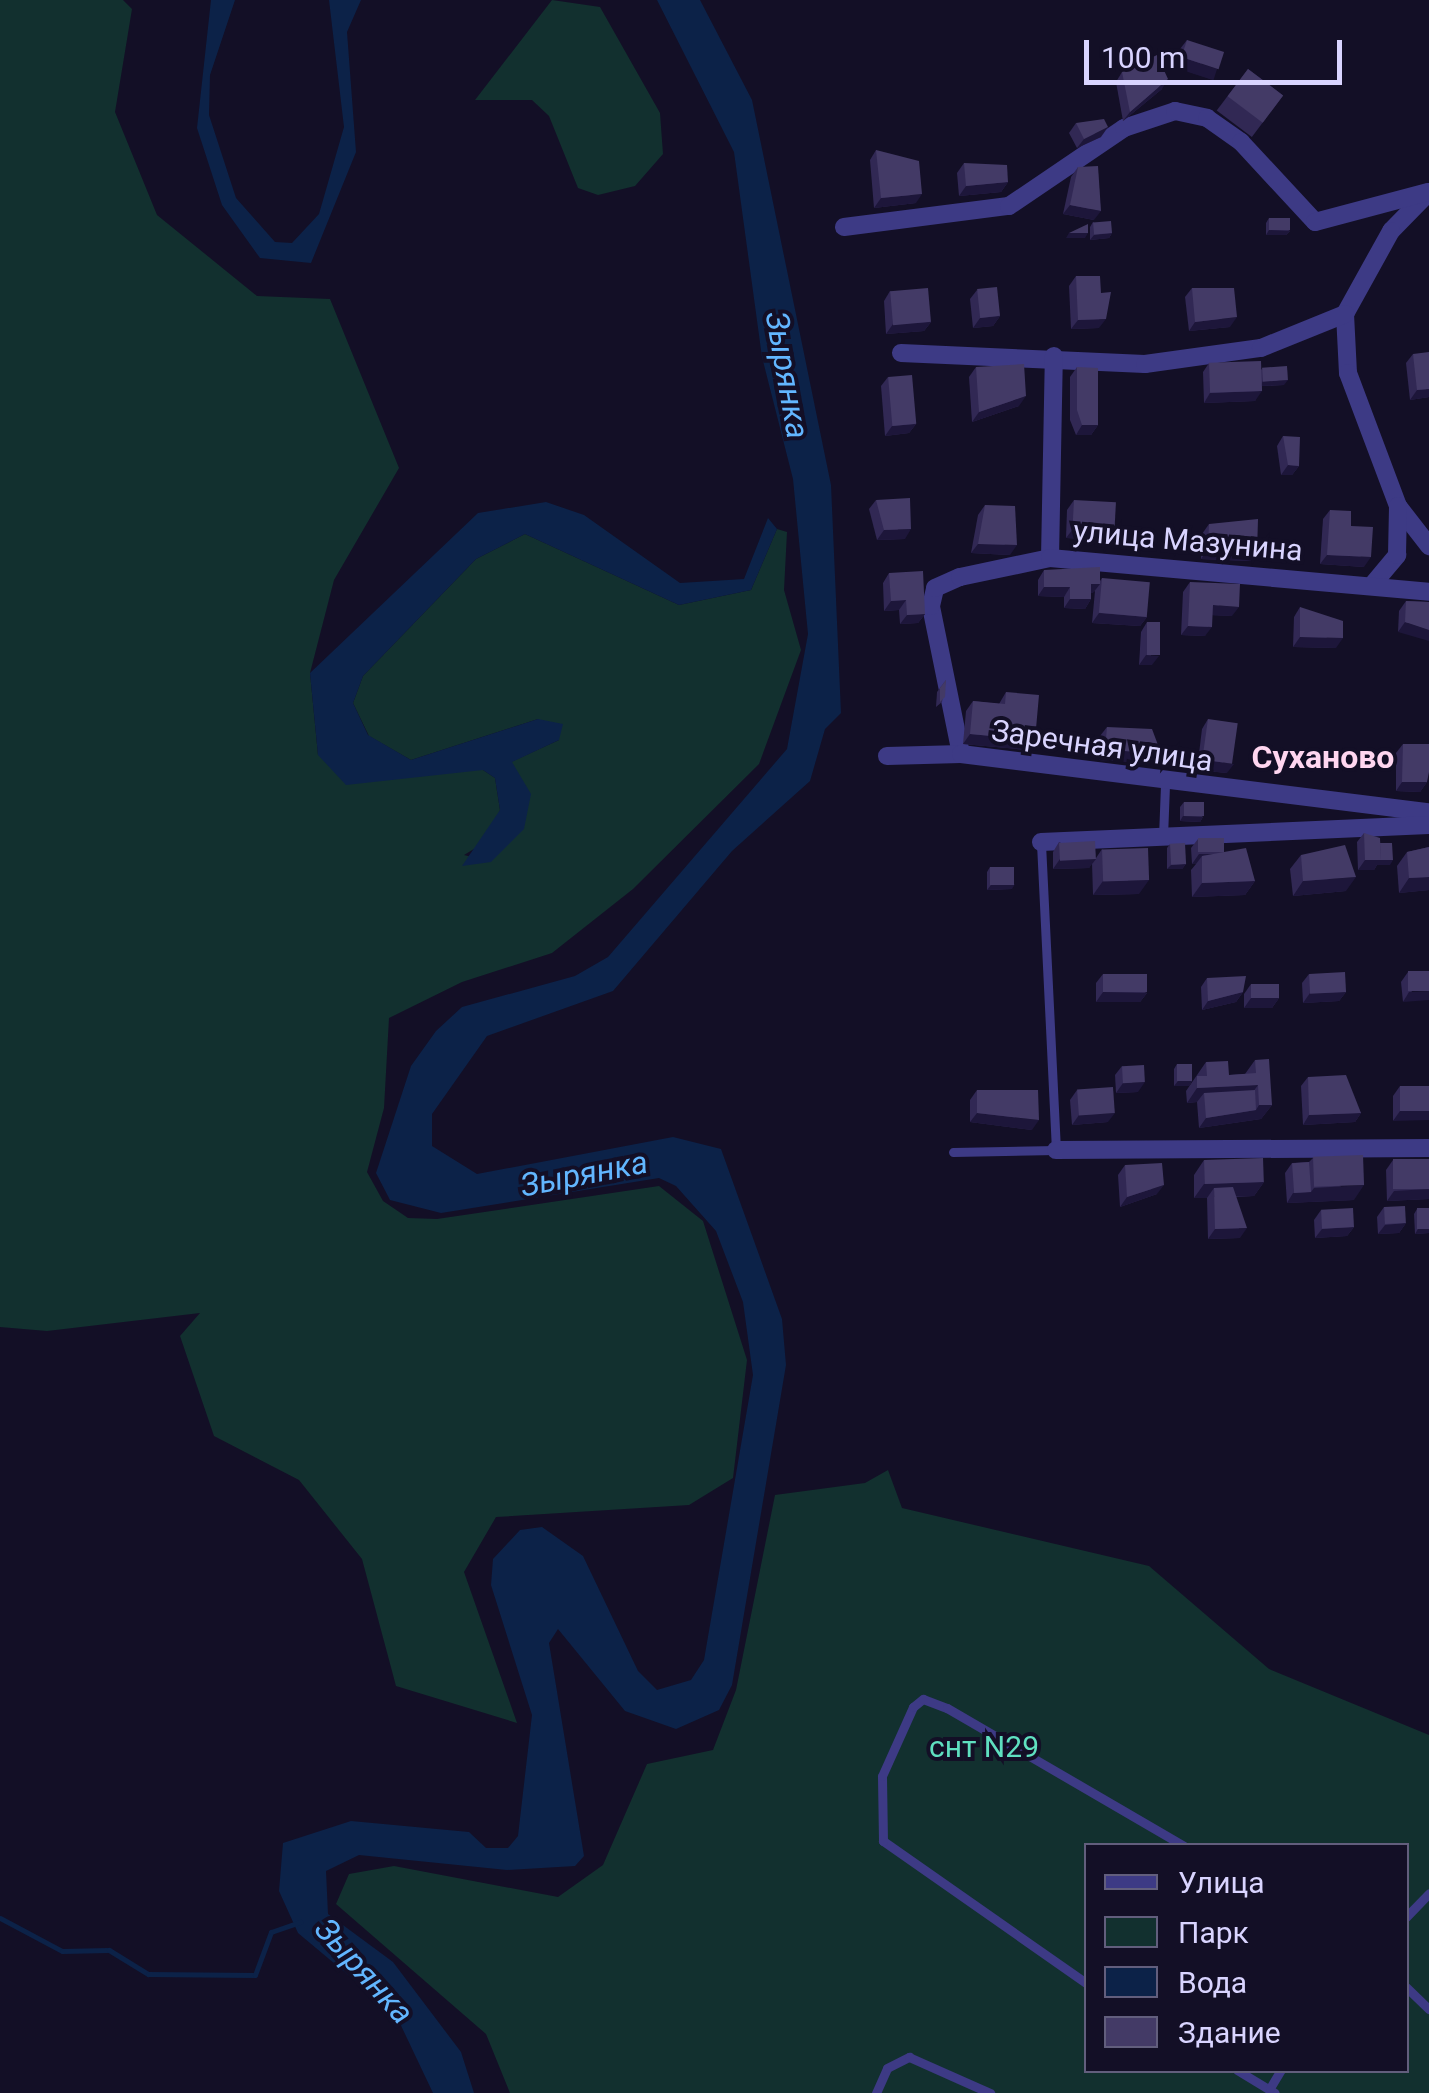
<!DOCTYPE html>
<meta charset="utf-8">
<style>
body{margin:0}
#map{position:relative;width:1429px;height:2093px;overflow:hidden;background:#130f26;font-family:Roboto,sans-serif}
div>[style]{position:absolute}
[style*='--x']{left:calc(var(--x)*1px);top:calc(var(--y)*1px);width:calc(var(--w)*1px);rotate:calc(var(--a)*1deg)}
.green>*{inset:0;background:#12302f}
.water>*{inset:0;background:#0c2248}
.stream>*{height:5px;margin:-2.5px;padding:0 2.5px;transform-origin:2.5px;border-radius:2.5px;background:#0c2248}
.lane>*{height:9px;margin:-4.5px;padding:0 4.5px;transform-origin:4.5px;border-radius:4.5px;background:#3d3a85}
.street>*{height:18px;margin:-9px;padding:0 9px;transform-origin:9px;border-radius:9px;background:#3d3a85}
.wall>*{inset:0;background:#312854;transform-origin:0 0}
.shaded-wall>*{inset:0;background:#1d163a;transform-origin:0 0}
.building>*{inset:0;background:#433a66;transform-origin:0 0}
span{translate:-50% -50%;white-space:nowrap;text-align:center;line-height:1.15;-webkit-text-stroke:8px #130f26;paint-order:stroke}
.street-label{font-size:30px;color:#d9d4ff}
.park-label{font-size:30px;color:#5fe0c0}
.water-label{font-size:32px;color:#62b6ff;font-style:italic}
.neighbourhood-label{font-size:32px;color:#ffd6f0;font-weight:700}
.legend{position:absolute;left:1084px;top:1843px;width:325px;height:230px;box-sizing:border-box;background:#130f26;border:2px solid #625e7d;margin:0;padding:12px 18px;list-style:none;font-size:30px;color:#d9d4ff}
.legend li{display:flex;align-items:center;gap:20px;height:50px}
.legend b{width:50px;border:2px solid #625e7d}
.scale{position:absolute;left:1084px;top:40px;width:258px;height:45px;box-sizing:border-box;border:5px solid #d9d4ff;border-top:0;padding-left:12px;font-size:30px;line-height:35px;white-space:nowrap;color:#d9d4ff;-webkit-text-stroke:8px #130f26;paint-order:stroke}
</style>
<div id="map">
<div class="green">
<div style="clip-path:polygon(0 0,123px 0,132px 9px,115px 112px,157px 215px,257px 296px,330px 299px,399px 468px,334px 580px,310px 673px,318px 755px,483px 770px,495px 778px,500px 810px,487px 841px,464px 855px,491px 862px,511px 762px,559px 740px,538px 719px,411px 760px,369px 736px,353px 703px,363px 676px,476px 559px,525px 534px,679px 605px,751px 590px,777px 529px,787px 532px,784px 590px,801px 650px,759px 764px,633px 889px,552px 953px,462px 982px,389px 1018px,384px 1108px,367px 1172px,383px 1201px,408px 1218px,437px 1219px,659px 1186px,703px 1221px,747px 1360px,733px 1478px,689px 1505px,496px 1517px,464px 1572px,517px 1723px,396px 1686px,362px 1559px,299px 1480px,214px 1436px,180px 1336px,200px 1313px,47px 1331px,0 1327px)"></div>
<div style="clip-path:polygon(552px 0,600px 7px,660px 113px,663px 154px,635px 186px,598px 195px,578px 188px,549px 116px,532px 100px,475px 100px)"></div>
<div style="clip-path:polygon(evenodd,888px 1470px,902px 1508px,1149px 1566px,1269px 1669px,1429px 1735px,1429px 2093px,510px 2093px,486px 2034px,336px 1904px,349px 1874px,394px 1866px,558px 1897px,603px 1865px,647px 1764px,713px 1750px,736px 1690px,775px 1495px,865px 1483px,888px 1470px,1086px 1846px,1406px 1846px,1406px 2070px,1086px 2070px,1086px 1846px)"></div>
</div>
<div class="water">
<div style="clip-path:polygon(211px 0,235px 0,210px 75px,209px 115px,236px 198px,275px 242px,292px 243px,319px 214px,344px 127px,329px 0,361px 0,347px 32px,356px 152px,311px 263px,260px 258px,222px 205px,197px 128px)"></div>
<div style="clip-path:polygon(657px 0,700px 0,752px 100px,831px 485px,841px 713px,825px 729px,810px 781px,732px 851px,613px 991px,487px 1036px,432px 1114px,432px 1146px,477px 1174px,673px 1137px,721px 1149px,782px 1319px,786px 1365px,732px 1685px,719px 1710px,676px 1729px,625px 1711px,558px 1629px,549px 1643px,584px 1856px,575px 1866px,507px 1870px,359px 1855px,326px 1871px,328px 1914px,393px 1962px,461px 2052px,474px 2093px,433px 2093px,396px 2015px,298px 1933px,279px 1891px,283px 1843px,351px 1821px,469px 1832px,486px 1848px,508px 1848px,518px 1836px,532px 1715px,491px 1585px,493px 1559px,520px 1530px,542px 1527px,583px 1556px,638px 1671px,657px 1690px,691px 1680px,704px 1660px,753px 1375px,743px 1302px,716px 1231px,676px 1186px,659px 1178px,441px 1213px,390px 1200px,376px 1173px,411px 1066px,436px 1031px,462px 1007px,575px 976px,608px 957px,787px 749px,808px 634px,793px 479px,762px 357px,734px 152px)"></div>
<div style="clip-path:polygon(546px 502px,584px 515px,680px 583px,744px 579px,768px 518px,777px 529px,751px 590px,679px 605px,525px 534px,476px 559px,363px 676px,353px 703px,368px 735px,411px 760px,538px 719px,563px 724px,559px 740px,512px 762px,531px 794px,524px 829px,491px 862px,462px 866px,500px 810px,495px 778px,483px 770px,346px 785px,318px 755px,310px 673px,478px 513px)"></div>
</div>
<div class="stream">
<div style="--x:0;--y:1918;--w:70;--a:28"></div>
<div style="--x:62;--y:1951;--w:47;--a:-1.2"></div>
<div style="--x:109;--y:1950;--w:46;--a:31.6"></div>
<div style="--x:148;--y:1974;--w:107;--a:0.5"></div>
<div style="--x:255;--y:1975;--w:46;--a:-69.6"></div>
<div style="--x:271;--y:1932;--w:31;--a:-19"></div>
</div>
<div class="lane">
<div style="--x:1163;--y:837;--w:52;--a:-87.8"></div>
<div style="--x:953;--y:1152;--w:103;--a:-1.1"></div>
<div style="--x:1056;--y:1150;--w:308;--a:-92.8"></div>
<div style="--x:1406;--y:1917;--w:33;--a:-46"></div>
<div style="--x:1086;--y:1983;--w:248;--a:-145"></div>
<div style="--x:883;--y:1841;--w:65;--a:-90.9"></div>
<div style="--x:882;--y:1776;--w:76;--a:-65.8"></div>
<div style="--x:913;--y:1707;--w:13;--a:-39"></div>
<div style="--x:923;--y:1699;--w:26;--a:21"></div>
<div style="--x:947;--y:1708;--w:274;--a:30.2"></div>
<div style="--x:1406;--y:1987;--w:32;--a:44"></div>
<div style="--x:1237;--y:2070;--w:44;--a:31.2"></div>
<div style="--x:1270;--y:2088;--w:21;--a:-59"></div>
<div style="--x:876;--y:2093;--w:27;--a:-66"></div>
<div style="--x:887;--y:2068;--w:25;--a:-27"></div>
<div style="--x:909;--y:2057;--w:89;--a:24"></div>
</div>
<div class="street">
<div style="--x:1429;--y:192;--w:54;--a:134.3"></div>
<div style="--x:1391;--y:231;--w:95;--a:119"></div>
<div style="--x:1345;--y:314;--w:59;--a:87.1"></div>
<div style="--x:1348;--y:373;--w:142;--a:69.4"></div>
<div style="--x:1398;--y:506;--w:51;--a:52.2"></div>
<div style="--x:844;--y:227;--w:166;--a:-7.3"></div>
<div style="--x:1009;--y:206;--w:139;--a:-34.1"></div>
<div style="--x:1124;--y:128;--w:54;--a:-18.4"></div>
<div style="--x:1175;--y:111;--w:33;--a:12"></div>
<div style="--x:1207;--y:118;--w:42;--a:35.2"></div>
<div style="--x:1241;--y:142;--w:109;--a:47.2"></div>
<div style="--x:1315;--y:222;--w:117;--a:-14.9"></div>
<div style="--x:901;--y:353;--w:244;--a:2.6"></div>
<div style="--x:1145;--y:364;--w:117;--a:-7.9"></div>
<div style="--x:1261;--y:348;--w:91;--a:-22"></div>
<div style="--x:1050;--y:558;--w:202;--a:-88.9"></div>
<div style="--x:1373;--y:584;--w:38;--a:-50"></div>
<div style="--x:1397;--y:555;--w:49;--a:-88.8"></div>
<div style="--x:961;--y:754;--w:151;--a:-101.5"></div>
<div style="--x:931;--y:606;--w:18;--a:-77"></div>
<div style="--x:935;--y:588;--w:27;--a:-24"></div>
<div style="--x:960;--y:577;--w:92;--a:-11.9"></div>
<div style="--x:1050;--y:558;--w:381;--a:5.1"></div>
<div style="--x:887;--y:756;--w:74;--a:-1.5"></div>
<div style="--x:961;--y:754;--w:472;--a:7.1"></div>
<div style="--x:1041;--y:842;--w:388;--a:-2.5"></div>
<div style="--x:1056;--y:1150;--w:373;--a:-0.3"></div>
</div>
<div class="wall">
<div style="clip-path:polygon(1187px 40px,1211px 79px,1175px 67px,1180px 49px)"></div>
<div style="left:1248px;top:69px;width:44px;height:52px;rotate:37deg"></div>
<div style="clip-path:polygon(1122px 72px,1162px 89px,1123px 121px,1116px 82px)"></div>
<div style="clip-path:polygon(1076px 123px,1101px 137px,1077px 148px,1069px 133px)"></div>
<div style="clip-path:polygon(876px 150px,916px 203px,874px 208px,870px 160px)"></div>
<div style="clip-path:polygon(964px 163px,1008px 182px,1001px 192px,959px 196px,957px 173px)"></div>
<div style="clip-path:polygon(1078px 167px,1094px 220px,1063px 214px,1071px 177px)"></div>
<div style="clip-path:polygon(1269px 218px,1290px 231px,1286px 235px,1266px 235px,1266px 223px)"></div>
<div style="clip-path:polygon(1093px 222px,1112px 233px,1109px 238px,1090px 240px,1090px 227px)"></div>
<div style="clip-path:polygon(1076px 276px,1101px 293px,1099px 328px,1071px 329px,1069px 286px)"></div>
<div style="clip-path:polygon(1192px 288px,1230px 327px,1189px 331px,1185px 297px)"></div>
<div style="clip-path:polygon(977px 290px,1000px 316px,993px 326px,973px 328px,970px 299px)"></div>
<div style="clip-path:polygon(890px 291px,931px 322px,924px 331px,886px 334px,884px 301px)"></div>
<div style="clip-path:polygon(1413px 354px,1429px 397px,1410px 400px,1406px 363px)"></div>
<div style="clip-path:polygon(1209px 363px,1261px 369px,1284px 385px,1262px 386px,1255px 401px,1204px 403px,1203px 372px)"></div>
<div style="clip-path:polygon(976px 367px,1019px 406px,972px 422px,969px 377px)"></div>
<div style="clip-path:polygon(1077px 367px,1098px 425px,1091px 435px,1076px 435px,1070px 420px,1070px 377px)"></div>
<div style="clip-path:polygon(888px 377px,916px 424px,909px 433px,885px 436px,881px 386px)"></div>
<div style="clip-path:polygon(1283px 436px,1299px 466px,1292px 475px,1281px 475px,1277px 446px)"></div>
<div style="clip-path:polygon(876px 500px,905px 539px,877px 540px,869px 509px)"></div>
<div style="clip-path:polygon(1074px 500px,1109px 540px,1066px 538px,1067px 510px)"></div>
<div style="clip-path:polygon(985px 505px,1010px 555px,971px 553px,978px 515px)"></div>
<div style="clip-path:polygon(1330px 510px,1351px 526px,1364px 567px,1320px 564px,1323px 519px)"></div>
<div style="clip-path:polygon(1209px 524px,1257px 551px,1250px 561px,1201px 559px,1202px 534px)"></div>
<div style="clip-path:polygon(1044px 570px,1100px 581px,1102px 578px,1147px 617px,1140px 626px,1092px 623px,1095px 591px,1091px 593px,1091px 599px,1085px 609px,1064px 608px,1064px 597px,1038px 596px,1038px 580px)"></div>
<div style="clip-path:polygon(889px 573px,925px 614px,918px 623px,900px 624px,899px 610px,884px 611px,883px 583px)"></div>
<div style="clip-path:polygon(1190px 582px,1232px 616px,1212px 615px,1205px 636px,1181px 635px,1183px 592px)"></div>
<div style="clip-path:polygon(1406px 601px,1429px 602px,1398px 632px,1399px 611px)"></div>
<div style="clip-path:polygon(1300px 607px,1336px 648px,1293px 647px,1294px 617px)"></div>
<div style="clip-path:polygon(1147px 622px,1152px 665px,1139px 665px,1141px 632px)"></div>
<div style="clip-path:polygon(946px 680px,942px 702px,936px 707px,937px 692px)"></div>
<div style="clip-path:polygon(1006px 692px,1028px 750px,963px 744px,966px 711px,973px 701px,999px 704px)"></div>
<div style="clip-path:polygon(1208px 719px,1227px 773px,1197px 770px,1202px 729px)"></div>
<div style="clip-path:polygon(1107px 727px,1161px 753px,1155px 763px,1099px 760px,1100px 736px)"></div>
<div style="clip-path:polygon(1403px 744px,1427px 782px,1420px 792px,1396px 791px,1396px 753px)"></div>
<div style="clip-path:polygon(1184px 802px,1203px 817px,1200px 822px,1180px 821px,1180px 807px)"></div>
<div style="clip-path:polygon(1364px 833px,1380px 843px,1390px 865px,1377px 865px,1374px 870px,1358px 870px,1357px 842px)"></div>
<div style="clip-path:polygon(1198px 839px,1224px 852px,1255px 881px,1245px 895px,1192px 897px,1191px 870px,1196px 864px,1192px 864px,1191px 848px)"></div>
<div style="clip-path:polygon(1059px 842px,1096px 858px,1102px 849px,1139px 894px,1093px 895px,1092px 863px,1089px 868px,1053px 869px,1053px 852px)"></div>
<div style="clip-path:polygon(1170px 844px,1186px 864px,1182px 869px,1167px 869px,1167px 848px)"></div>
<div style="clip-path:polygon(1429px 847px,1429px 890px,1399px 893px,1397px 866px,1407px 852px)"></div>
<div style="clip-path:polygon(1301px 855px,1346px 891px,1293px 896px,1290px 869px)"></div>
<div style="clip-path:polygon(990px 867px,1012px 889px,987px 890px,987px 872px)"></div>
<div style="clip-path:polygon(1429px 971px,1403px 1002px,1401px 982px,1408px 972px)"></div>
<div style="clip-path:polygon(1103px 974px,1147px 993px,1140px 1002px,1096px 1002px,1096px 983px)"></div>
<div style="clip-path:polygon(1309px 974px,1346px 992px,1339px 1001px,1303px 1003px,1302px 983px)"></div>
<div style="clip-path:polygon(1207px 978px,1243px 992px,1236px 1002px,1202px 1010px,1201px 987px)"></div>
<div style="clip-path:polygon(1251px 984px,1279px 998px,1272px 1008px,1244px 1008px,1244px 994px)"></div>
<div style="clip-path:polygon(1255px 1060px,1272px 1105px,1261px 1119px,1199px 1128px,1197px 1102px,1187px 1103px,1186px 1091px,1206px 1062px,1229px 1075px,1245px 1074px)"></div>
<div style="clip-path:polygon(1177px 1064px,1192px 1081px,1189px 1086px,1174px 1086px,1174px 1069px)"></div>
<div style="clip-path:polygon(1122px 1066px,1138px 1092px,1116px 1093px,1115px 1075px)"></div>
<div style="clip-path:polygon(1308px 1077px,1361px 1113px,1355px 1122px,1303px 1125px,1301px 1086px)"></div>
<div style="clip-path:polygon(1400px 1086px,1429px 1086px,1393px 1121px,1393px 1096px)"></div>
<div style="clip-path:polygon(977px 1090px,1032px 1130px,970px 1122px,970px 1100px)"></div>
<div style="clip-path:polygon(1077px 1090px,1108px 1122px,1072px 1125px,1070px 1100px)"></div>
<div style="clip-path:polygon(1313px 1158px,1354px 1200px,1287px 1203px,1285px 1173px,1292px 1163px,1309px 1162px)"></div>
<div style="clip-path:polygon(1429px 1159px,1429px 1199px,1387px 1201px,1386px 1170px,1393px 1160px)"></div>
<div style="clip-path:polygon(1204px 1160px,1264px 1182px,1254px 1196px,1236px 1197px,1240px 1238px,1208px 1239px,1207px 1198px,1194px 1198px,1194px 1175px)"></div>
<div style="clip-path:polygon(1125px 1165px,1157px 1194px,1120px 1207px,1118px 1175px)"></div>
<div style="clip-path:polygon(1384px 1207px,1406px 1223px,1399px 1233px,1378px 1234px,1377px 1217px)"></div>
<div style="clip-path:polygon(1429px 1208px,1429px 1233px,1415px 1234px,1414px 1214px,1417px 1209px)"></div>
<div style="clip-path:polygon(1321px 1210px,1354px 1227px,1347px 1236px,1315px 1238px,1314px 1220px)"></div>
</div>
<div class="shaded-wall">
<div style="left:1181px;top:57px;width:38px;height:12px;rotate:18deg"></div>
<div style="clip-path:polygon(1168px 79px,1162px 89px,1123px 121px,1130px 112px)"></div>
<div style="clip-path:polygon(1108px 127px,1101px 137px,1077px 148px,1084px 139px)"></div>
<div style="clip-path:polygon(1008px 182px,1001px 192px,959px 196px,966px 186px)"></div>
<div style="clip-path:polygon(922px 194px,916px 203px,874px 208px,881px 198px)"></div>
<div style="clip-path:polygon(1070px 205px,1101px 211px,1094px 220px,1063px 214px)"></div>
<div style="clip-path:polygon(1269px 230px,1290px 231px,1286px 235px,1266px 235px)"></div>
<div style="clip-path:polygon(1069px 233px,1088px 233px,1085px 238px,1066px 238px)"></div>
<div style="clip-path:polygon(1112px 233px,1109px 238px,1090px 240px,1094px 235px)"></div>
<div style="clip-path:polygon(1000px 316px,993px 326px,973px 328px,980px 318px)"></div>
<div style="clip-path:polygon(1237px 317px,1230px 327px,1189px 331px,1195px 322px)"></div>
<div style="clip-path:polygon(1106px 319px,1099px 328px,1071px 329px,1078px 320px)"></div>
<div style="clip-path:polygon(931px 322px,924px 331px,886px 334px,893px 324px)"></div>
<div style="clip-path:polygon(1288px 380px,1284px 385px,1260px 386px,1263px 381px)"></div>
<div style="clip-path:polygon(1429px 389px,1429px 397px,1410px 400px,1417px 390px)"></div>
<div style="clip-path:polygon(1262px 391px,1255px 401px,1204px 403px,1210px 393px)"></div>
<div style="clip-path:polygon(1026px 396px,1019px 406px,972px 422px,979px 412px)"></div>
<div style="clip-path:polygon(916px 424px,909px 433px,885px 436px,892px 426px)"></div>
<div style="clip-path:polygon(1082px 425px,1098px 425px,1091px 435px,1076px 435px)"></div>
<div style="clip-path:polygon(1288px 465px,1299px 466px,1292px 475px,1281px 475px)"></div>
<div style="clip-path:polygon(911px 529px,905px 539px,877px 540px,884px 530px)"></div>
<div style="clip-path:polygon(1073px 529px,1115px 530px,1109px 540px,1066px 538px)"></div>
<div style="clip-path:polygon(978px 544px,1017px 545px,1010px 555px,971px 553px)"></div>
<div style="clip-path:polygon(1208px 549px,1257px 551px,1250px 561px,1201px 559px)"></div>
<div style="clip-path:polygon(1327px 555px,1371px 557px,1364px 567px,1320px 564px)"></div>
<div style="clip-path:polygon(1091px 584px,1100px 584px,1093px 593px,1085px 593px)"></div>
<div style="clip-path:polygon(1044px 587px,1070px 587px,1064px 597px,1038px 596px)"></div>
<div style="clip-path:polygon(1070px 599px,1091px 599px,1085px 609px,1064px 608px)"></div>
<div style="clip-path:polygon(906px 600px,899px 610px,884px 611px,891px 601px)"></div>
<div style="clip-path:polygon(1213px 605px,1239px 607px,1232px 616px,1206px 615px)"></div>
<div style="clip-path:polygon(1099px 613px,1147px 617px,1140px 626px,1092px 623px)"></div>
<div style="clip-path:polygon(925px 614px,918px 623px,900px 624px,907px 615px)"></div>
<div style="clip-path:polygon(1405px 622px,1429px 630px,1429px 641px,1398px 632px)"></div>
<div style="clip-path:polygon(1188px 626px,1212px 627px,1205px 636px,1181px 635px)"></div>
<div style="clip-path:polygon(1300px 637px,1343px 638px,1336px 648px,1293px 647px)"></div>
<div style="clip-path:polygon(1146px 655px,1159px 656px,1152px 665px,1139px 665px)"></div>
<div style="clip-path:polygon(970px 734px,1035px 740px,1028px 750px,963px 744px)"></div>
<div style="clip-path:polygon(1105px 750px,1161px 753px,1155px 763px,1099px 760px)"></div>
<div style="clip-path:polygon(1204px 760px,1234px 764px,1227px 773px,1197px 770px)"></div>
<div style="clip-path:polygon(1402px 782px,1427px 782px,1420px 792px,1396px 791px)"></div>
<div style="clip-path:polygon(1183px 816px,1203px 817px,1200px 822px,1180px 821px)"></div>
<div style="clip-path:polygon(1199px 854px,1224px 854px,1202px 856px,1196px 864px,1192px 864px)"></div>
<div style="clip-path:polygon(1060px 859px,1096px 859px,1089px 868px,1053px 869px)"></div>
<div style="clip-path:polygon(1365px 860px,1393px 860px,1390px 865px,1377px 865px,1374px 870px,1358px 870px)"></div>
<div style="clip-path:polygon(1186px 864px,1182px 869px,1167px 869px,1171px 865px)"></div>
<div style="clip-path:polygon(1356px 877px,1346px 891px,1293px 896px,1303px 881px)"></div>
<div style="clip-path:polygon(1429px 877px,1429px 890px,1399px 893px,1409px 878px)"></div>
<div style="clip-path:polygon(1149px 880px,1139px 894px,1093px 895px,1103px 881px)"></div>
<div style="clip-path:polygon(1255px 881px,1245px 895px,1192px 897px,1202px 883px)"></div>
<div style="clip-path:polygon(1015px 884px,1012px 889px,987px 890px,991px 885px)"></div>
<div style="clip-path:polygon(1429px 991px,1429px 1000px,1403px 1002px,1409px 992px)"></div>
<div style="clip-path:polygon(1103px 992px,1147px 993px,1140px 1002px,1096px 1002px)"></div>
<div style="clip-path:polygon(1243px 992px,1236px 1002px,1202px 1010px,1208px 1001px)"></div>
<div style="clip-path:polygon(1346px 992px,1339px 1001px,1303px 1003px,1310px 993px)"></div>
<div style="clip-path:polygon(1251px 998px,1279px 998px,1272px 1008px,1244px 1008px)"></div>
<div style="clip-path:polygon(1178px 1081px,1192px 1081px,1189px 1086px,1174px 1086px)"></div>
<div style="clip-path:polygon(1145px 1082px,1138px 1092px,1116px 1093px,1123px 1083px)"></div>
<div style="clip-path:polygon(1258px 1085px,1248px 1099px,1204px 1093px,1197px 1102px,1187px 1103px,1197px 1088px)"></div>
<div style="clip-path:polygon(1259px 1105px,1272px 1105px,1261px 1119px,1199px 1128px,1206px 1118px,1256px 1110px)"></div>
<div style="clip-path:polygon(1400px 1111px,1429px 1111px,1429px 1120px,1393px 1121px)"></div>
<div style="clip-path:polygon(977px 1113px,1039px 1120px,1032px 1130px,970px 1122px)"></div>
<div style="clip-path:polygon(1115px 1113px,1108px 1122px,1072px 1125px,1079px 1115px)"></div>
<div style="clip-path:polygon(1361px 1113px,1355px 1122px,1303px 1125px,1309px 1115px)"></div>
<div style="clip-path:polygon(1264px 1182px,1254px 1196px,1214px 1197px,1214px 1188px,1207px 1198px,1194px 1198px,1204px 1184px)"></div>
<div style="clip-path:polygon(1164px 1185px,1157px 1194px,1120px 1207px,1127px 1197px)"></div>
<div style="clip-path:polygon(1364px 1185px,1354px 1200px,1287px 1203px,1293px 1193px,1311px 1192px,1314px 1188px)"></div>
<div style="clip-path:polygon(1429px 1189px,1429px 1199px,1387px 1201px,1394px 1191px)"></div>
<div style="clip-path:polygon(1406px 1223px,1399px 1233px,1378px 1234px,1385px 1225px)"></div>
<div style="clip-path:polygon(1354px 1227px,1347px 1236px,1315px 1238px,1322px 1229px)"></div>
<div style="clip-path:polygon(1247px 1228px,1240px 1238px,1208px 1239px,1215px 1229px)"></div>
<div style="clip-path:polygon(1418px 1229px,1429px 1229px,1429px 1233px,1415px 1234px)"></div>
</div>
<div class="building">
<div style="left:1187px;top:40px;width:39px;height:18px;rotate:18deg"></div>
<div style="clip-path:polygon(1157px 55px,1168px 79px,1130px 112px,1122px 72px)"></div>
<div style="left:1248px;top:69px;width:44px;height:34px;rotate:37deg"></div>
<div style="clip-path:polygon(1104px 119px,1108px 127px,1084px 139px,1076px 123px)"></div>
<div style="clip-path:polygon(876px 150px,919px 161px,922px 194px,881px 198px)"></div>
<div style="clip-path:polygon(964px 163px,1007px 165px,1008px 182px,966px 186px)"></div>
<div style="clip-path:polygon(1098px 166px,1101px 211px,1070px 205px,1078px 167px)"></div>
<div style="left:1269px;top:218px;width:21px;height:12px"></div>
<div style="left:1111px;top:221px;width:12px;height:18px;rotate:85deg"></div>
<div style="clip-path:polygon(1088px 224px,1088px 233px,1069px 233px)"></div>
<div style="clip-path:polygon(1076px 276px,1100px 276px,1101px 293px,1111px 292px,1106px 319px,1078px 320px)"></div>
<div style="left:997px;top:287px;width:29px;height:20px;rotate:84deg"></div>
<div style="left:928px;top:288px;width:34px;height:38px;rotate:85deg"></div>
<div style="clip-path:polygon(1192px 288px,1234px 288px,1237px 317px,1195px 322px)"></div>
<div style="clip-path:polygon(1429px 352px,1429px 389px,1417px 390px,1413px 354px)"></div>
<div style="left:1261px;top:361px;width:30px;height:52px;rotate:88deg"></div>
<div style="clip-path:polygon(1024px 364px,1026px 396px,979px 412px,976px 367px)"></div>
<div style="left:1287px;top:366px;width:14px;height:25px;rotate:86deg"></div>
<div style="clip-path:polygon(1077px 367px,1098px 368px,1098px 425px,1082px 425px,1077px 410px)"></div>
<div style="left:912px;top:375px;width:49px;height:24px;rotate:85deg"></div>
<div style="clip-path:polygon(1283px 436px,1300px 437px,1299px 466px,1288px 465px)"></div>
<div style="clip-path:polygon(910px 498px,911px 529px,884px 530px,876px 500px)"></div>
<div style="left:1074px;top:500px;width:42px;height:29px;rotate:3deg"></div>
<div style="clip-path:polygon(985px 505px,1015px 506px,1017px 545px,978px 544px)"></div>
<div style="clip-path:polygon(1330px 510px,1351px 511px,1351px 526px,1373px 527px,1371px 557px,1327px 555px)"></div>
<div style="clip-path:polygon(1258px 519px,1257px 551px,1208px 549px,1209px 524px)"></div>
<div style="clip-path:polygon(1100px 567px,1100px 584px,1091px 584px,1091px 599px,1070px 599px,1070px 587px,1044px 587px,1044px 570px)"></div>
<div style="clip-path:polygon(923px 571px,925px 614px,907px 615px,906px 600px,891px 601px,889px 573px)"></div>
<div style="left:1102px;top:578px;width:48px;height:35px;rotate:5deg"></div>
<div style="clip-path:polygon(1190px 582px,1240px 584px,1239px 607px,1213px 605px,1212px 627px,1188px 626px)"></div>
<div style="clip-path:polygon(1406px 601px,1429px 602px,1429px 630px,1405px 622px)"></div>
<div style="clip-path:polygon(1300px 607px,1343px 621px,1343px 638px,1300px 637px)"></div>
<div style="left:1147px;top:622px;width:13px;height:33px"></div>
<div style="clip-path:polygon(946px 680px,945px 697px,940px 702px,940px 688px)"></div>
<div style="clip-path:polygon(1006px 692px,1039px 695px,1035px 740px,970px 734px,973px 701px,1005px 704px)"></div>
<div style="left:1208px;top:719px;width:30px;height:41px;rotate:8deg"></div>
<div style="clip-path:polygon(1107px 727px,1152px 729px,1161px 753px,1105px 750px)"></div>
<div style="clip-path:polygon(1403px 744px,1429px 744px,1429px 772px,1427px 782px,1402px 782px)"></div>
<div style="left:1184px;top:802px;width:20px;height:14px"></div>
<div style="clip-path:polygon(1364px 833px,1380px 838px,1381px 860px,1365px 860px)"></div>
<div style="left:1224px;top:838px;width:14px;height:26px;rotate:90deg"></div>
<div style="left:1095px;top:841px;width:18px;height:36px;rotate:87deg"></div>
<div style="left:1185px;top:843px;width:21px;height:15px;rotate:87deg"></div>
<div style="clip-path:polygon(1380px 843px,1392px 843px,1393px 860px,1377px 860px,1381px 860px)"></div>
<div style="clip-path:polygon(1345px 845px,1356px 877px,1303px 881px,1301px 855px)"></div>
<div style="clip-path:polygon(1429px 847px,1429px 877px,1409px 878px,1407px 852px)"></div>
<div style="left:1148px;top:848px;width:32px;height:46px;rotate:88deg"></div>
<div style="clip-path:polygon(1246px 848px,1255px 881px,1202px 883px,1202px 856px)"></div>
<div style="left:990px;top:867px;width:24px;height:18px"></div>
<div style="left:1429px;top:971px;width:20px;height:21px;rotate:90deg"></div>
<div style="left:1345px;top:972px;width:20px;height:36px;rotate:87deg"></div>
<div style="left:1103px;top:974px;width:44px;height:18px"></div>
<div style="clip-path:polygon(1246px 976px,1243px 992px,1208px 1001px,1207px 978px)"></div>
<div style="left:1251px;top:984px;width:28px;height:14px"></div>
<div style="clip-path:polygon(1269px 1059px,1272px 1105px,1259px 1105px,1258px 1085px,1197px 1088px,1197px 1076px,1207px 1076px,1206px 1062px,1228px 1061px,1229px 1075px,1256px 1073px,1255px 1060px)"></div>
<div style="left:1177px;top:1064px;width:15px;height:17px"></div>
<div style="left:1144px;top:1065px;width:17px;height:22px;rotate:87deg"></div>
<div style="clip-path:polygon(1346px 1075px,1361px 1113px,1309px 1115px,1308px 1077px)"></div>
<div style="left:1400px;top:1086px;width:29px;height:25px"></div>
<div style="left:1113px;top:1087px;width:26px;height:36px;rotate:86deg"></div>
<div style="clip-path:polygon(977px 1090px,1038px 1090px,1039px 1120px,977px 1113px)"></div>
<div style="clip-path:polygon(1255px 1090px,1256px 1110px,1206px 1118px,1204px 1093px)"></div>
<div style="left:1363px;top:1155px;width:30px;height:50px;rotate:88deg"></div>
<div style="left:1263px;top:1158px;width:24px;height:59px;rotate:88deg"></div>
<div style="left:1429px;top:1159px;width:30px;height:36px;rotate:90deg"></div>
<div style="left:1309px;top:1162px;width:30px;height:17px;rotate:86deg"></div>
<div style="clip-path:polygon(1162px 1163px,1164px 1185px,1127px 1197px,1125px 1165px)"></div>
<div style="clip-path:polygon(1233px 1187px,1247px 1228px,1215px 1229px,1214px 1188px)"></div>
<div style="left:1405px;top:1206px;width:17px;height:21px;rotate:87deg"></div>
<div style="left:1353px;top:1208px;width:19px;height:32px;rotate:87deg"></div>
<div style="left:1429px;top:1208px;width:21px;height:12px;rotate:90deg"></div>
</div>
<div class="street-label">
<span style="left:1188px;top:541px;rotate:5deg">улица Мазунина</span>
<span style="left:1102px;top:746px;rotate:8deg">Заречная улица</span>
</div>
<div class="park-label">
<span style="left:984px;top:1747px">снт N29</span>
</div>
<div class="water-label">
<span style="left:787px;top:375px;rotate:80deg">Зырянка</span>
<span style="left:584px;top:1174px;rotate:-11deg">Зырянка</span>
<span style="left:364px;top:1971px;rotate:48deg">Зырянка</span>
</div>
<div class="neighbourhood-label">
<span style="left:1323px;top:757px">Суханово</span>
</div>
<ul class="legend">
<li><b style="height:12px;background:#3d3a85"></b>Улица</li>
<li><b style="height:28px;background:#12302f"></b>Парк</li>
<li><b style="height:28px;background:#0c2248"></b>Вода</li>
<li><b style="height:28px;background:#433a66"></b>Здание</li>
</ul>
<div class="scale">100 m</div>
</div>
